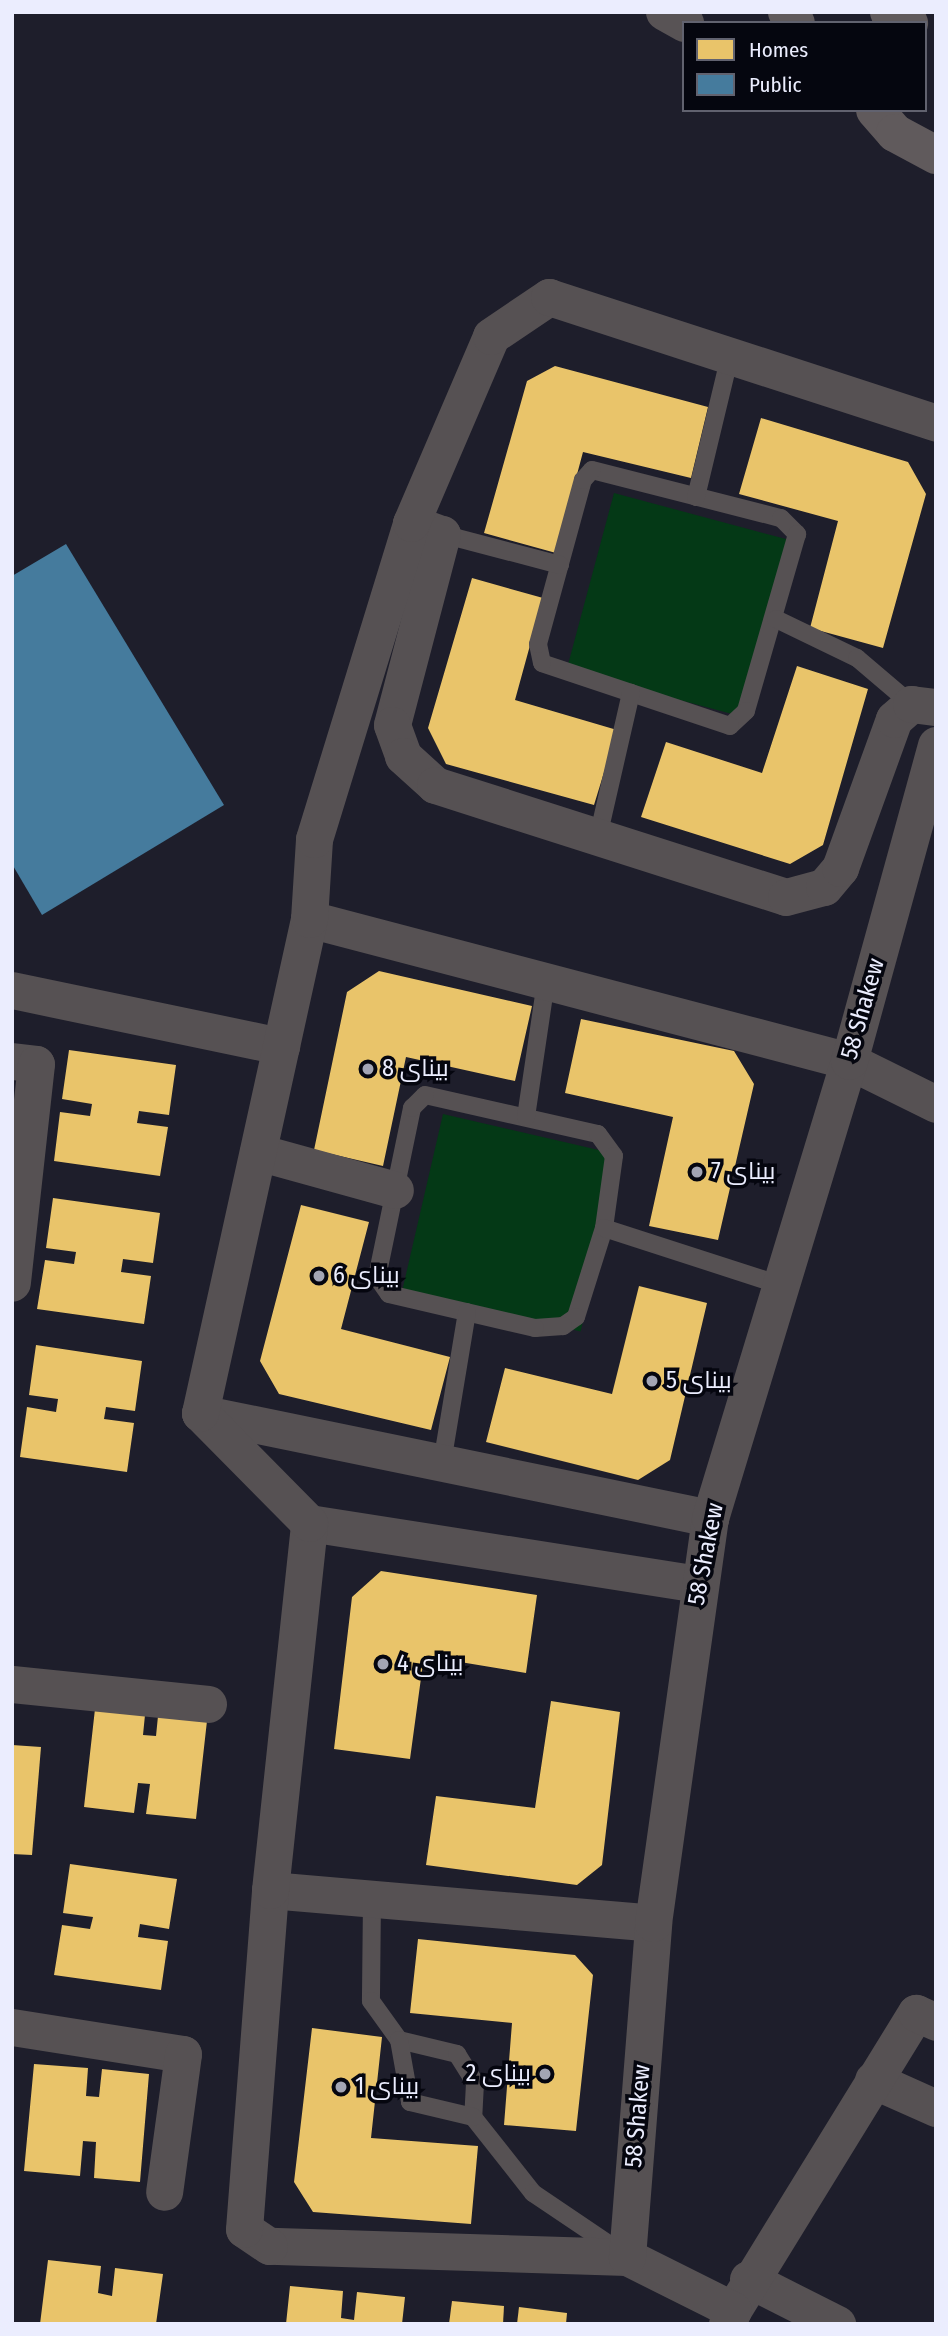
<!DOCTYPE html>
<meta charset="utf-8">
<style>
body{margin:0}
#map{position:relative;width:948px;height:2336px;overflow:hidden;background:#1e1e2b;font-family:"Fira Sans Condensed",Cairo,sans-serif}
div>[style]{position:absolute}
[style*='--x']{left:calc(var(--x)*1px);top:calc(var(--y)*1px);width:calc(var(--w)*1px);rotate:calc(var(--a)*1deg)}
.green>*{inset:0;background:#043916;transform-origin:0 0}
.homes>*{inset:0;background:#e9c46a}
.public>*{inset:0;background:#457b9d}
.service>*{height:18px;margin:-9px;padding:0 9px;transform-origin:9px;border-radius:9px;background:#565153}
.minor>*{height:37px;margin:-18.5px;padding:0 18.5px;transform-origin:18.5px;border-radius:18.5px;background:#565153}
.secondary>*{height:38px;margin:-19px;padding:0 19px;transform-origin:19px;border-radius:19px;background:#585355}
.trunk>*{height:38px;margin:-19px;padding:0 19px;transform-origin:19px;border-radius:19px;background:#605a5c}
.dots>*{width:19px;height:19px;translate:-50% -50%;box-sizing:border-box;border:4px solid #05060f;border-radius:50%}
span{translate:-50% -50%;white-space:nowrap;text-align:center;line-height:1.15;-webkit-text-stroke:7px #05060f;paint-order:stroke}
.street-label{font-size:24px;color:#ebedfe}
.poi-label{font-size:24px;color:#ebedfe}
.left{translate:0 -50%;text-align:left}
.right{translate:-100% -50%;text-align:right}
.frame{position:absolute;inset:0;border:14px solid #ebedfe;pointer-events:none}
.legend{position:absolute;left:682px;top:21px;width:245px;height:91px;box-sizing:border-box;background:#05060f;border:2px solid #61626f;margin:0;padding:9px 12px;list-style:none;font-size:21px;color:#ebedfe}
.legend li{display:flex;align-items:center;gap:14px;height:35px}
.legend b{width:35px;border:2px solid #61626f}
</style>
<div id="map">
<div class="green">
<div style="left:614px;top:493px;width:181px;height:183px;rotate:15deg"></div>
<div style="left:443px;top:1114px;width:183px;height:181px;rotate:13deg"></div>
</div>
<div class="homes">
<div style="clip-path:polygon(555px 366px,708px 407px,691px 478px,583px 452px,556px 553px,484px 533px,527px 381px)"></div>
<div style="clip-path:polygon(761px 418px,908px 462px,926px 494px,883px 648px,810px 628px,838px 521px,739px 494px)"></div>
<div style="clip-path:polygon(472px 578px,543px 598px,515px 700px,617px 730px,594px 805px,446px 764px,428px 728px)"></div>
<div style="clip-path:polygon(797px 666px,868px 689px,823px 845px,790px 864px,641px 817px,666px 742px,762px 773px)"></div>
<div style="clip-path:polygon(379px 971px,532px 1006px,515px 1081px,406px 1057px,383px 1166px,314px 1150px,347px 992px)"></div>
<div style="clip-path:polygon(581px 1019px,734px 1051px,754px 1084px,718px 1240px,649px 1226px,673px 1117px,565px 1093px)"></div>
<div style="clip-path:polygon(69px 1050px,176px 1065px,169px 1115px,139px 1111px,137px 1123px,168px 1127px,160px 1176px,54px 1161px,60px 1112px,90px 1116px,92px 1104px,62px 1099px)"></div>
<div style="clip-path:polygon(53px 1198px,160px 1213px,153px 1263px,123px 1259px,121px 1272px,151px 1276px,144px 1324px,37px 1309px,45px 1260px,74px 1264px,76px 1252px,46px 1248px)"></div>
<div style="clip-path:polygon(301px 1205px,369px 1222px,341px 1329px,450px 1357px,431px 1430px,279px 1394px,260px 1361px)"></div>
<div style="clip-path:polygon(639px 1286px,707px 1303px,670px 1460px,638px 1480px,486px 1442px,505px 1368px,612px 1394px)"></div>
<div style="clip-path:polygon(36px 1345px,142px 1361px,135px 1411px,106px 1407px,104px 1419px,134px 1423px,127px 1472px,20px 1457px,27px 1407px,56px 1412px,58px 1399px,29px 1395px)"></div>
<div style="clip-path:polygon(381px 1571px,537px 1595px,526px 1673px,424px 1656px,410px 1759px,334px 1749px,352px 1597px)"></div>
<div style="clip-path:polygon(96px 1700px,146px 1705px,143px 1735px,156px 1736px,159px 1706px,208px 1712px,196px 1819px,146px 1814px,150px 1784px,138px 1783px,134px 1813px,84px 1807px)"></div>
<div style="clip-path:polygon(551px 1701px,620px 1712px,602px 1865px,577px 1885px,426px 1865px,436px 1796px,535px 1808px)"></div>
<div style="clip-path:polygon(12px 1745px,41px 1747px,32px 1855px,12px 1854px)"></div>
<div style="clip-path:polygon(70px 1864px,177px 1879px,169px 1929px,140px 1924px,138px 1937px,168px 1941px,161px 1990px,54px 1975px,62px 1925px,90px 1929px,93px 1917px,63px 1913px)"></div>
<div style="clip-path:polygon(418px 1939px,575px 1955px,593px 1975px,576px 2131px,504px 2125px,512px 2023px,410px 2013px)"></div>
<div style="clip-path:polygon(312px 2028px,382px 2037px,371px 2138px,478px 2146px,471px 2224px,313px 2212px,294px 2182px)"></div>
<div style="clip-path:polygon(34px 2064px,88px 2068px,86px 2096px,99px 2097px,102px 2069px,149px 2074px,140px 2182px,94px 2178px,96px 2142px,83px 2141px,80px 2176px,24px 2171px)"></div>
<div style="clip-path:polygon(48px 2260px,101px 2266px,98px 2293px,112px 2296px,115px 2268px,163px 2274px,156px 2324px,40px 2324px)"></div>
<div style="clip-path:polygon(290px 2286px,343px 2291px,341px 2318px,354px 2320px,357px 2292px,405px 2297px,402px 2324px,286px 2324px)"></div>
<div style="clip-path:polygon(452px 2301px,504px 2306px,503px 2324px,449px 2324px)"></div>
<div style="clip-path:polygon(519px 2307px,567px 2313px,566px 2324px,517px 2324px)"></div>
</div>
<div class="public">
<div style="clip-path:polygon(66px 544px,224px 805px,42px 915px,12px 864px,12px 576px)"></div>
</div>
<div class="service">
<div style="--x:592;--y:470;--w:195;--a:14.3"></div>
<div style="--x:781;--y:518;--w:23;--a:45"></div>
<div style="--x:797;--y:534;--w:184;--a:106.1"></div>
<div style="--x:746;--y:711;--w:22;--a:137"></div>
<div style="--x:730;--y:726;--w:198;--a:-161.5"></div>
<div style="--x:542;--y:663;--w:19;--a:-102"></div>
<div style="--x:538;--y:644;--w:170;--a:-74.7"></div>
<div style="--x:583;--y:480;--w:13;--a:-48"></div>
<div style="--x:696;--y:497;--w:146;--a:-76.5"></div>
<div style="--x:442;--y:534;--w:122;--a:14.7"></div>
<div style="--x:776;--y:619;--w:90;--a:25.7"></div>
<div style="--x:857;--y:658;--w:71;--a:40.4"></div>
<div style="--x:598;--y:837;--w:148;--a:-77.1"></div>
<div style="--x:425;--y:1095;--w:177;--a:12.7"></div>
<div style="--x:598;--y:1134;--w:27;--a:54"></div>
<div style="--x:614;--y:1156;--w:73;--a:97.9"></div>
<div style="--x:604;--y:1228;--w:93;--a:107.5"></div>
<div style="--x:576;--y:1317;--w:16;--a:145"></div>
<div style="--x:563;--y:1326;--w:28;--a:176"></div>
<div style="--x:535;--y:1328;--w:150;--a:-166.9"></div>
<div style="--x:389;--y:1294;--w:21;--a:-125"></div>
<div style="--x:377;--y:1277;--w:173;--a:-78.3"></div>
<div style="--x:412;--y:1108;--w:18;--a:-45"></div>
<div style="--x:526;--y:1117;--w:137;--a:-81.6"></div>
<div style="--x:604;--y:1228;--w:185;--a:17.9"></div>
<div style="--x:442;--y:1463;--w:153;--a:-80.6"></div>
<div style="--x:372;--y:1899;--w:102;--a:90.6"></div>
<div style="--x:371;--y:2001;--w:48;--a:54.3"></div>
<div style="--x:399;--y:2040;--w:60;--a:13.6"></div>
<div style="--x:457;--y:2054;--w:34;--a:58"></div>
<div style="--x:475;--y:2083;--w:34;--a:93"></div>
<div style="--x:473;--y:2117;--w:97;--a:51.7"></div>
<div style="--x:533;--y:2193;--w:104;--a:34"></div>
<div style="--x:399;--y:2040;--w:63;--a:79.9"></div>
<div style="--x:410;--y:2102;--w:65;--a:13.4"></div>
</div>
<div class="minor">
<div style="--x:411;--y:523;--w:33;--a:20"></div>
<div style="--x:442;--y:534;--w:197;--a:104.7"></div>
<div style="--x:392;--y:725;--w:33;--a:70"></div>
<div style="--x:403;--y:756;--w:43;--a:42.2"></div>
<div style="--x:435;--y:785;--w:368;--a:17.7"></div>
<div style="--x:786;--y:897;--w:39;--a:-15"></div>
<div style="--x:824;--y:887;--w:25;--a:-50"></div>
<div style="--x:840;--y:868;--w:158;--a:-70.1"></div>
<div style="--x:894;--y:719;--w:23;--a:-41"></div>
<div style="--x:911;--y:704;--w:25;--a:7"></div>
<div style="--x:309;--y:919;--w:558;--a:14.73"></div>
<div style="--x:849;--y:1061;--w:97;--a:26.3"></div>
<div style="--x:12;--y:990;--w:275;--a:11.8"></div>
<div style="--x:12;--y:1061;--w:24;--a:7"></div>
<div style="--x:36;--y:1064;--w:220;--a:96.3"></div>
<div style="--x:258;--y:1152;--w:142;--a:15.5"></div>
<div style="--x:200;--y:1413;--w:521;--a:11.63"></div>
<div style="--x:309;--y:1523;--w:394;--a:8.9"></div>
<div style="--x:12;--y:1684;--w:197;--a:5.8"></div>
<div style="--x:270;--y:1890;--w:384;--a:4.9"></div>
<div style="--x:12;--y:2027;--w:173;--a:9"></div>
<div style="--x:183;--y:2054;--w:139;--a:97.8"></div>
<div style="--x:873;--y:2080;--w:69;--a:24"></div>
<div style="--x:627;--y:2257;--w:358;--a:-178.2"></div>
<div style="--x:269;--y:2246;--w:30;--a:-146"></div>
<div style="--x:244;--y:2229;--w:340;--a:-85.6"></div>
<div style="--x:270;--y:1890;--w:369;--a:-83.9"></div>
<div style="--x:309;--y:1523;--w:155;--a:-134.7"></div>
<div style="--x:200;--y:1413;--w:506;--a:-77.56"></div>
<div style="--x:309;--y:919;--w:80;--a:-86.4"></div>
<div style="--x:314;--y:839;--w:331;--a:-72.9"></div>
<div style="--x:411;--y:523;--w:203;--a:-66.8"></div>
<div style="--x:491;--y:336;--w:70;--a:-33.9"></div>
<div style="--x:549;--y:297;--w:407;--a:18"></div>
<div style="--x:748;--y:2279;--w:100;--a:26.8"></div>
<div style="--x:733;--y:2310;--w:349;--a:-58.4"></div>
<div style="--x:916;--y:2013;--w:22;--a:24"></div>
<div style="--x:727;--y:2324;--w:15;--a:-67"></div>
<div style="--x:733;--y:2310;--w:119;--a:-153.4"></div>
<div style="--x:627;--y:2257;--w:335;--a:-85.5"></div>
<div style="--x:653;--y:1923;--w:409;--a:-82"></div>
<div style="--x:710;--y:1518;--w:478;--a:-73.1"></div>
<div style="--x:849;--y:1061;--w:328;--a:-74.6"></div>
</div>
<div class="secondary">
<div style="--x:665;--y:12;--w:23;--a:29"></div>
</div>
<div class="trunk">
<div style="--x:787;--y:12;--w:14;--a:51"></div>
<div style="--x:889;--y:12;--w:23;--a:29"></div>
<div style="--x:875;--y:110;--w:30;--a:49"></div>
<div style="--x:895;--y:133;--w:47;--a:28.2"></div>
</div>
<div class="dots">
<div style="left:368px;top:1069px;background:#a3a5b4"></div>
<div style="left:697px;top:1172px;background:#a3a5b4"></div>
<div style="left:319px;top:1276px;background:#a3a5b4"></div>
<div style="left:652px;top:1381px;background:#a3a5b4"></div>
<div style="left:383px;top:1664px;background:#a3a5b4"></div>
<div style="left:545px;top:2074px;background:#a3a5b4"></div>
<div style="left:341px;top:2087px;background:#a3a5b4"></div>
</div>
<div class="street-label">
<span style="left:863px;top:1009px;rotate:-74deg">58 Shakew</span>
<span style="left:706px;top:1554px;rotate:-79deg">58 Shakew</span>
<span style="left:638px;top:2116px;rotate:-85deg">58 Shakew</span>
</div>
<div class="poi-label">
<span class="left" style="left:382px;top:1069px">بيناى 8</span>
<span class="left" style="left:711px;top:1172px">بيناى 7</span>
<span class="left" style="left:333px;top:1276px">بيناى 6</span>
<span class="left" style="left:666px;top:1381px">بيناى 5</span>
<span class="left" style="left:397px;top:1664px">بيناى 4</span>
<span class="right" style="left:531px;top:2074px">بيناى 2</span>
<span class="left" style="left:355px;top:2087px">بيناى 1</span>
</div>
<div class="frame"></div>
<ul class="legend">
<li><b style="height:19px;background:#e9c46a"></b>Homes</li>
<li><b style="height:19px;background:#457b9d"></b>Public</li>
</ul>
</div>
